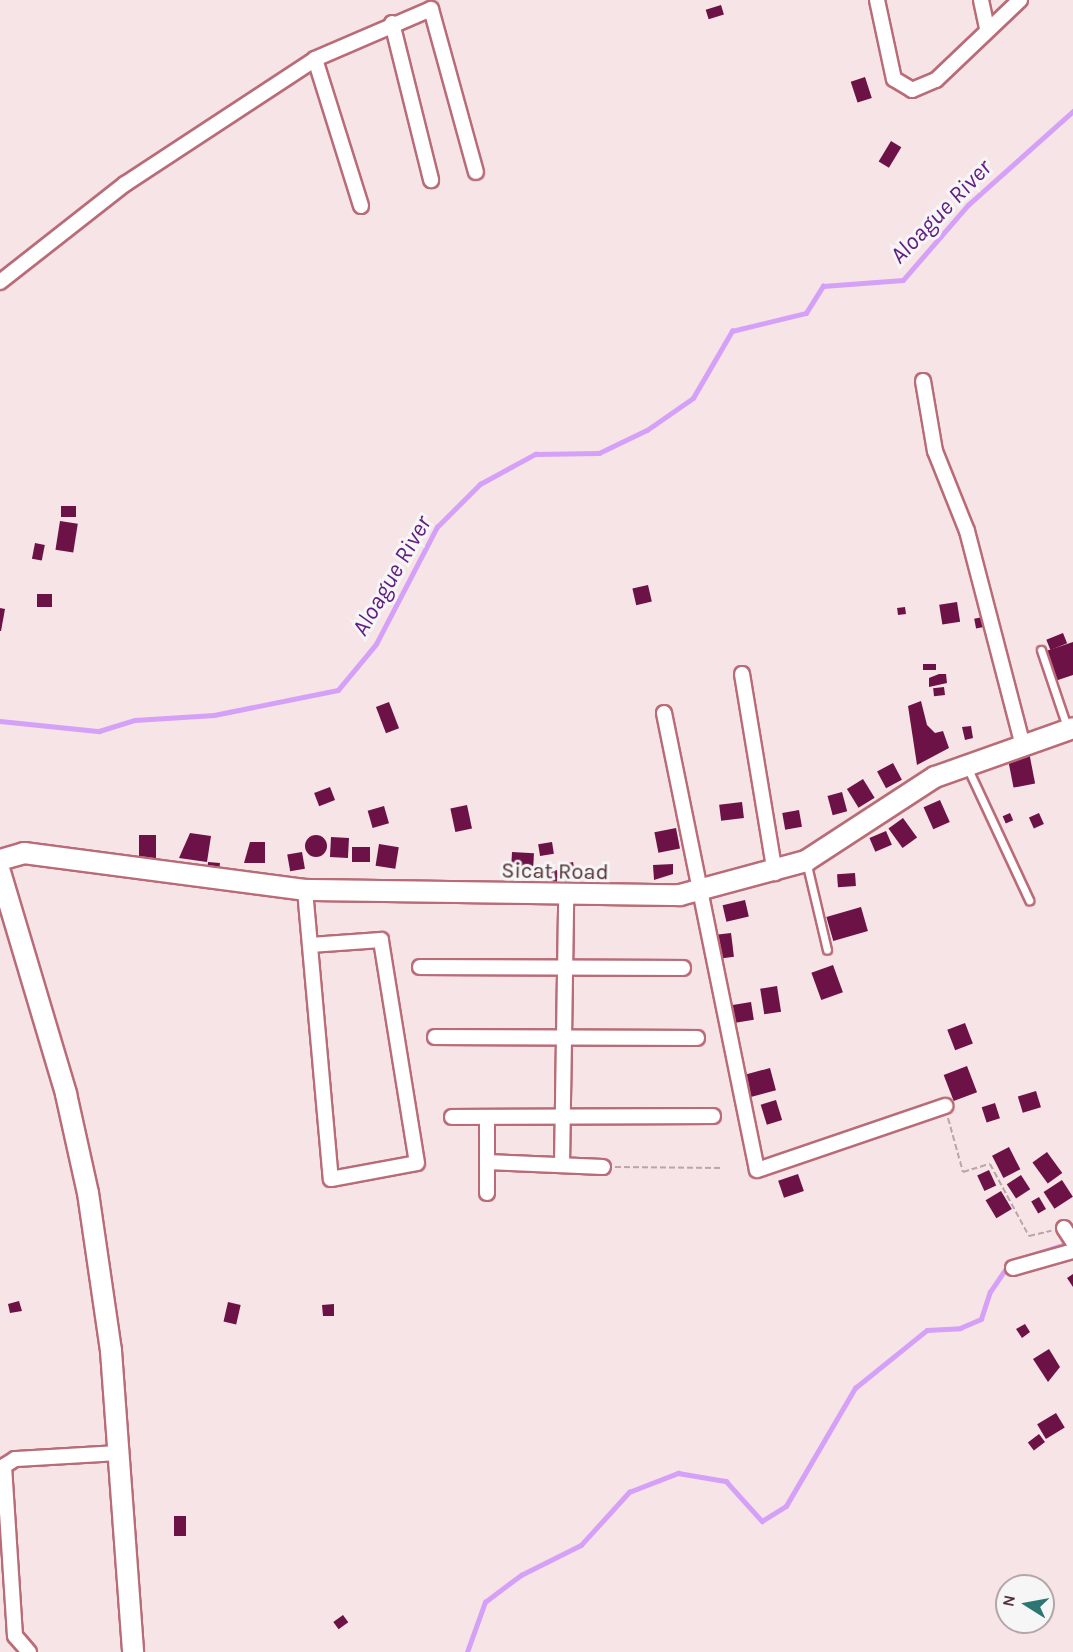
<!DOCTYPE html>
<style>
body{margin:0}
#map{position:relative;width:1073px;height:1652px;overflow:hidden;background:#f6e4e6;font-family:Karla,sans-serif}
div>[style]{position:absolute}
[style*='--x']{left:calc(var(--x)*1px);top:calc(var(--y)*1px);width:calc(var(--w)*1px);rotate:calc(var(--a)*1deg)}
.stream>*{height:4.5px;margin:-2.25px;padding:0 2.25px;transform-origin:2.25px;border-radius:2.25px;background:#d5a0f8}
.building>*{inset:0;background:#6d1246;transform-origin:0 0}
.round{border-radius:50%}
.path>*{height:2px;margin-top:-1px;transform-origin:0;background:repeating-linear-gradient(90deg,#bca4a7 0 6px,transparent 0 9px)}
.roads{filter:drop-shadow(2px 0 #b96c77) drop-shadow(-2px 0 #b96c77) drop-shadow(0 2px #b96c77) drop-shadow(0 -2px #b96c77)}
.lane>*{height:7px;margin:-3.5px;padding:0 3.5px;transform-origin:3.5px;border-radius:3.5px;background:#fff}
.street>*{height:14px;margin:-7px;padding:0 7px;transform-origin:7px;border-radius:7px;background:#fff}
.secondary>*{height:20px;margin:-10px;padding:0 10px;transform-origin:10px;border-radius:10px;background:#fff}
span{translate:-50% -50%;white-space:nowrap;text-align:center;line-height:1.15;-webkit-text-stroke:6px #f6f6f6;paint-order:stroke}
.street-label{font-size:22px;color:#533136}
.water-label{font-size:24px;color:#611e84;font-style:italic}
.north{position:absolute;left:995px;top:1574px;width:60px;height:60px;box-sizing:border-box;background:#f6f6f6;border:2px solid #b5a7a9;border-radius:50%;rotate:281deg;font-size:16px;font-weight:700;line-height:24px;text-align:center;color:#533136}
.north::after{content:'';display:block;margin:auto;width:21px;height:27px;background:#2d7673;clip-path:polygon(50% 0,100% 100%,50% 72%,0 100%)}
</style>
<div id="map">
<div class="stream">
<div style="--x:0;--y:721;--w:100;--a:5.8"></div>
<div style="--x:99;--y:731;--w:38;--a:-17"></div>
<div style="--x:135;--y:720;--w:79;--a:-3.6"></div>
<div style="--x:214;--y:715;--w:126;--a:-11.4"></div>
<div style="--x:338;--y:690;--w:60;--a:-50.4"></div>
<div style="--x:376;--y:644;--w:132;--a:-62.5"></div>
<div style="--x:437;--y:527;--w:61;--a:-45"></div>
<div style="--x:480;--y:484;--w:63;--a:-28.6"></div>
<div style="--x:535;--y:454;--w:64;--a:-0.9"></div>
<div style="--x:599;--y:453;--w:53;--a:-25.6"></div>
<div style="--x:647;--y:430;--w:56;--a:-34.8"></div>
<div style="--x:693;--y:398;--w:78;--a:-59.8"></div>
<div style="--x:732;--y:331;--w:76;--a:-13.7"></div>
<div style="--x:806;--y:313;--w:32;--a:-58"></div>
<div style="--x:823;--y:286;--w:80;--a:-4.3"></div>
<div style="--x:903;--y:280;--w:99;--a:-49.1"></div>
<div style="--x:968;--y:205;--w:141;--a:-41.8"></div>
<div style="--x:467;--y:1652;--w:53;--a:-70.2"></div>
<div style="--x:485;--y:1602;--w:45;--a:-36.9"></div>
<div style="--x:521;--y:1575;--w:67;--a:-26.6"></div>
<div style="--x:581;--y:1545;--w:72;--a:-47.8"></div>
<div style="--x:629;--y:1492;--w:53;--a:-21.2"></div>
<div style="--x:678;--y:1473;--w:49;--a:9.5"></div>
<div style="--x:726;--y:1481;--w:54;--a:48"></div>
<div style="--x:762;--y:1521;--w:28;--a:-32"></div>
<div style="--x:786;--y:1506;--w:137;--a:-59.7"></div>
<div style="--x:855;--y:1388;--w:92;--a:-38.9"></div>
<div style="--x:927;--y:1330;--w:33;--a:-3"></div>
<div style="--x:960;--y:1328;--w:23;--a:-23"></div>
<div style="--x:981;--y:1319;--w:28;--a:-72"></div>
<div style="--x:990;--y:1292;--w:36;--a:-56"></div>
<div style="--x:1010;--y:1262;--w:62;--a:-17.9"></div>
</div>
<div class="building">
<div style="left:721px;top:5px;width:10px;height:16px;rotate:73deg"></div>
<div style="left:865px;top:77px;width:22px;height:15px;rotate:72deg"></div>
<div style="left:891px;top:141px;width:12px;height:24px;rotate:31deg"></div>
<div style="left:61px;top:506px;width:15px;height:11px"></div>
<div style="left:60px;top:521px;width:18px;height:29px;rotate:9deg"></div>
<div style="left:35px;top:543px;width:10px;height:16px;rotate:11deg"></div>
<div style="left:648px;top:585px;width:17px;height:16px;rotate:77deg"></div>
<div style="left:37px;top:594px;width:15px;height:13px"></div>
<div style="left:957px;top:602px;width:20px;height:18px;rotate:81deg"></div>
<div style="left:905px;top:607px;width:7px;height:8px;rotate:82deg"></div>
<div style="clip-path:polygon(0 608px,5px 609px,1px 631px,0 631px)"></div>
<div style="left:983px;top:617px;width:10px;height:9px;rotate:79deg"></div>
<div style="left:1063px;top:633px;width:11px;height:18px;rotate:68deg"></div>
<div style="clip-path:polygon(1073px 642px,1073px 675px,1052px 682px,1043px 652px)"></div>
<div style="left:936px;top:664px;width:6px;height:13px;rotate:90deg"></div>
<div style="clip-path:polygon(939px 674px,946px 674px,947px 683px,929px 687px,929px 678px)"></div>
<div style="left:944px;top:687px;width:8px;height:11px;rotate:83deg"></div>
<div style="clip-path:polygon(921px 701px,927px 725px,935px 733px,943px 731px,949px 748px,917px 765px,908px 706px)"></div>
<div style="left:389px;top:702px;width:28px;height:14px;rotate:69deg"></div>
<div style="clip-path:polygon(971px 726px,973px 738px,965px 740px,962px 727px)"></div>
<div style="left:1029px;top:752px;width:32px;height:22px;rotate:79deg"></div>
<div style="left:893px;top:763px;width:19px;height:18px;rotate:62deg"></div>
<div style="left:863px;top:779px;width:22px;height:19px;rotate:58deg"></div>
<div style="left:330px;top:787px;width:14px;height:17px;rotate:69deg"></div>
<div style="left:842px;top:792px;width:20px;height:15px;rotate:75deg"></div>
<div style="left:940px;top:800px;width:24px;height:18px;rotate:66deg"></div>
<div style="left:742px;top:802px;width:16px;height:23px;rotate:83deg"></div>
<div style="left:467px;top:805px;width:24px;height:17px;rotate:78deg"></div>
<div style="left:384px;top:806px;width:18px;height:17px;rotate:74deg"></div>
<div style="left:799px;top:810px;width:17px;height:17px;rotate:80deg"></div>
<div style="left:1010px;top:813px;width:8px;height:8px;rotate:67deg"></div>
<div style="left:1039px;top:813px;width:12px;height:11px;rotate:66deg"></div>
<div style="left:903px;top:818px;width:24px;height:18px;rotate:54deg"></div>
<div style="left:676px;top:828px;width:21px;height:22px;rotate:79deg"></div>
<div style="left:886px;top:831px;width:15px;height:18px;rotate:67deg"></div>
<div style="clip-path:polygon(190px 833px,211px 836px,207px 862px,179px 858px)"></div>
<div style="left:139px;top:835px;width:17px;height:26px"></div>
<div class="round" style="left:305px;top:835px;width:22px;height:22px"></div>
<div style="left:331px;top:837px;width:18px;height:20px;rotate:3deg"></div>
<div style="clip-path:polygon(250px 842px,265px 842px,265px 863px,244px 863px)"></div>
<div style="left:552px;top:842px;width:12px;height:14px;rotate:81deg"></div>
<div style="left:379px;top:844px;width:20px;height:22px;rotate:9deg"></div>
<div style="left:352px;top:847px;width:18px;height:15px"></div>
<div style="left:302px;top:852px;width:17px;height:15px;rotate:80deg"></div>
<div style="left:512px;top:852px;width:22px;height:21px;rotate:3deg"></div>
<div style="left:208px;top:862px;width:12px;height:6px;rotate:5deg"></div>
<div style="left:573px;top:862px;width:19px;height:11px;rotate:78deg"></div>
<div style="clip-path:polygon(673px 864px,673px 874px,654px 880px,653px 865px)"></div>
<div style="left:557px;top:870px;width:14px;height:11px;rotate:73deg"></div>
<div style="left:855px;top:873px;width:13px;height:18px;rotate:86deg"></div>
<div style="left:745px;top:900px;width:17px;height:23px;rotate:77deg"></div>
<div style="left:861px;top:907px;width:25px;height:36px;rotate:74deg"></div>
<div style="left:731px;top:933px;width:24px;height:15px;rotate:83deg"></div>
<div style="left:833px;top:965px;width:29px;height:23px;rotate:70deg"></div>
<div style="left:777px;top:986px;width:26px;height:17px;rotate:81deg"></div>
<div style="left:751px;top:1002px;width:18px;height:20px;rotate:81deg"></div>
<div style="left:965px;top:1023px;width:22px;height:19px;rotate:69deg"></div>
<div style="left:967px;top:1066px;width:28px;height:25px;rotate:69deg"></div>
<div style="left:770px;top:1068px;width:23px;height:27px;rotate:75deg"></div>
<div style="left:1036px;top:1091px;width:17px;height:19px;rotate:73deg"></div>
<div style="left:776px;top:1100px;width:21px;height:16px;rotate:73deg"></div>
<div style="left:995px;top:1103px;width:16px;height:14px;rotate:72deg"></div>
<div style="left:1009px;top:1147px;width:25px;height:19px;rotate:63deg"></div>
<div style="left:1047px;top:1152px;width:26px;height:18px;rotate:54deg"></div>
<div style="left:989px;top:1170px;width:17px;height:13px;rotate:65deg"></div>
<div style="left:798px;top:1174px;width:18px;height:21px;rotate:71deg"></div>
<div style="left:1021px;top:1175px;width:17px;height:17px;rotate:57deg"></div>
<div style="left:1062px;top:1180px;width:20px;height:22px;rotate:57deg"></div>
<div style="left:1001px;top:1191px;width:21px;height:18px;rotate:59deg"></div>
<div style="left:1039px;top:1197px;width:14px;height:9px;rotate:60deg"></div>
<div style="clip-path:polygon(1073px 1274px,1073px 1287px,1067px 1278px)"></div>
<div style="clip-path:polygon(19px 1301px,22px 1311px,10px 1313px,8px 1304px)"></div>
<div style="left:228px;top:1302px;width:13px;height:20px;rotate:13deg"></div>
<div style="clip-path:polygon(334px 1304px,334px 1316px,323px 1316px,322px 1305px)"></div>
<div style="clip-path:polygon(1025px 1324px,1030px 1332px,1022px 1338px,1016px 1329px)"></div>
<div style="clip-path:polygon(1049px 1349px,1060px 1367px,1048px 1382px,1033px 1359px)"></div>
<div style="left:1056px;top:1413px;width:17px;height:22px;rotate:59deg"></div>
<div style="left:1039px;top:1434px;width:10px;height:14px;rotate:53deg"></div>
<div style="left:174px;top:1516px;width:12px;height:20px"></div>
<div style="left:343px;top:1615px;width:9px;height:12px;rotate:54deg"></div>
</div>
<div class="path">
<div style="--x:948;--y:1118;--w:56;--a:74.5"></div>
<div style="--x:963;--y:1172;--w:28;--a:-17"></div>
<div style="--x:990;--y:1164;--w:82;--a:61.6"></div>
<div style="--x:1029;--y:1236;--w:23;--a:-13"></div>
<div style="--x:615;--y:1167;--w:108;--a:0.5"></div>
</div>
<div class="roads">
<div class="lane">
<div style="--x:1041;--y:650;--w:81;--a:71.3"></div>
<div style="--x:968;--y:769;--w:145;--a:65"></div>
<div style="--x:806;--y:861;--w:91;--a:76.7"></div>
</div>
<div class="street">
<div style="--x:877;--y:0;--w:81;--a:77.9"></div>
<div style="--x:894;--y:79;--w:21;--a:31"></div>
<div style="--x:912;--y:90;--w:26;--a:-23"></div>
<div style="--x:936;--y:80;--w:116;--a:-43.6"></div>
<div style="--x:981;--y:0;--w:30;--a:78"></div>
<div style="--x:392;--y:23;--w:162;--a:76"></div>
<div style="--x:315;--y:59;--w:154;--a:72.6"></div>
<div style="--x:0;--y:282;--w:159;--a:-38.1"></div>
<div style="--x:125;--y:184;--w:227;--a:-33.3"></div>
<div style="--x:315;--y:59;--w:126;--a:-23.3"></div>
<div style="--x:431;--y:9;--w:169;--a:74.6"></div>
<div style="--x:923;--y:381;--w:71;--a:80.3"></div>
<div style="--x:935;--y:451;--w:86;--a:68.2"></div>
<div style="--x:967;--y:531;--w:218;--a:75.4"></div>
<div style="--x:742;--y:674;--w:202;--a:80.6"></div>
<div style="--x:664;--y:713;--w:466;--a:78.5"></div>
<div style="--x:757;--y:1170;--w:199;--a:-18.8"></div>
<div style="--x:305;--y:890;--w:290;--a:84.9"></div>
<div style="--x:331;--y:1179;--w:87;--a:-10.5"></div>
<div style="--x:417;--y:1163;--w:226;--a:-99.2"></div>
<div style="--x:381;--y:940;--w:71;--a:176"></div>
<div style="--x:420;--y:967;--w:263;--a:0.2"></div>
<div style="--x:435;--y:1037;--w:262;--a:0.2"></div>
<div style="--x:452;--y:1117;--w:261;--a:-0.2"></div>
<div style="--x:487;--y:1162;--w:116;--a:2.5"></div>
<div style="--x:562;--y:1165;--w:268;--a:-89.1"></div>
<div style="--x:487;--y:1193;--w:76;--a:-90"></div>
<div style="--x:1064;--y:1228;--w:17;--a:57"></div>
<div style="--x:1013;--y:1268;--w:62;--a:-15.8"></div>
<div style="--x:29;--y:1652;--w:21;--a:-131"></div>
<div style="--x:15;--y:1636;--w:170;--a:-93.7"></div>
<div style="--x:4;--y:1466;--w:13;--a:-32"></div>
<div style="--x:15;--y:1459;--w:105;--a:-3.3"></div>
</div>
<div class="secondary">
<div style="--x:0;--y:860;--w:25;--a:-16"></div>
<div style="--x:24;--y:853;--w:283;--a:7.5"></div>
<div style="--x:305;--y:890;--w:375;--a:0.8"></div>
<div style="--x:680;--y:895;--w:131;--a:-15.1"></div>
<div style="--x:806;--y:861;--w:154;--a:-33.1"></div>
<div style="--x:935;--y:777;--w:146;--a:-19.5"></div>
<div style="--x:0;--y:872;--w:232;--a:73.4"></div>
<div style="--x:66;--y:1094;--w:101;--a:77.5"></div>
<div style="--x:88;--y:1193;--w:160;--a:81.7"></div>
<div style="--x:111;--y:1351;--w:302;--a:85.8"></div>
</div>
</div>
<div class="street-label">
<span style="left:555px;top:872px;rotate:1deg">Sicat Road</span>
</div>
<div class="water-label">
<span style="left:941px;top:212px;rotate:-46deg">Aloague River</span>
<span style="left:392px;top:576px;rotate:-60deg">Aloague River</span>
</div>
<div class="north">N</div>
</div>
